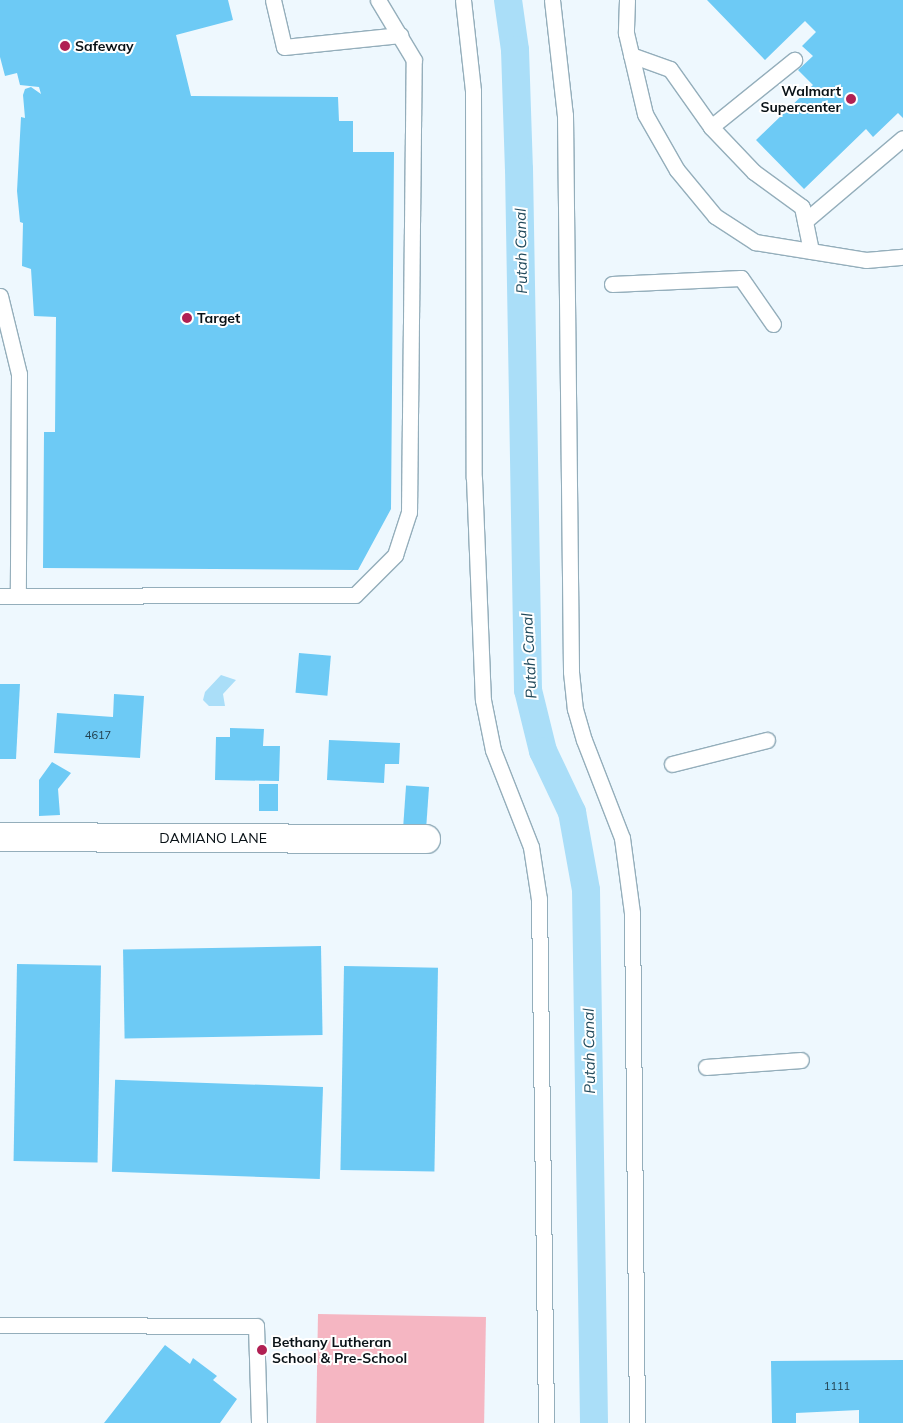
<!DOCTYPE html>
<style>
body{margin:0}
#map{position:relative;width:903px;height:1423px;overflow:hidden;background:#eef8fe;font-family:Mulish,sans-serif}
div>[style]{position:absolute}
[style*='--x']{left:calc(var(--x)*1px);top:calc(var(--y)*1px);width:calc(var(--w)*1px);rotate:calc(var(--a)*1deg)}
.green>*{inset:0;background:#f5b6c2;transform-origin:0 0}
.water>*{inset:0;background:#aadef8}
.canal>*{height:28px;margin:-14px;padding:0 14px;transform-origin:14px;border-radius:14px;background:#aadef8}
.building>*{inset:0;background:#6dcaf5;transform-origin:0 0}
.roads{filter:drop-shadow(1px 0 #94aebb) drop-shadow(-1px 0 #94aebb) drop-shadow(0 1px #94aebb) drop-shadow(0 -1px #94aebb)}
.service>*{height:15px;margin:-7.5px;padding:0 7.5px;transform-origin:7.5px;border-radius:7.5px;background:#fff}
.minor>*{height:28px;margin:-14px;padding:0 14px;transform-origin:14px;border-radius:14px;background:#fff}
.dots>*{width:14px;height:14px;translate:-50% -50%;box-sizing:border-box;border:2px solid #fff;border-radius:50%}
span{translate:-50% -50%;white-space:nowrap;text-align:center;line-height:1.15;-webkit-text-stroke:4px #fff;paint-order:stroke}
.number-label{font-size:11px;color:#22404e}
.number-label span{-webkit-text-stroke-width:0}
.poi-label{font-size:14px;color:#091217;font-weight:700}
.left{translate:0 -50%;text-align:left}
.right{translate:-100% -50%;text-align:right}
.street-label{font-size:14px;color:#091217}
.water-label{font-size:15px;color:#214a5c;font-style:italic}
</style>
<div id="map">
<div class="green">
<div style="left:318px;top:1314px;width:168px;height:109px;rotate:1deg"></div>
</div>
<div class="water">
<div style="clip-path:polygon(221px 675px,236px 680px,223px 694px,225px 706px,209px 706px,203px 700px,205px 692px)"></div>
</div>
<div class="canal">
<div style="--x:508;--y:0;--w:50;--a:82"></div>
<div style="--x:515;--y:50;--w:119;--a:88.1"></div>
<div style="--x:519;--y:169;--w:521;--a:89.01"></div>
<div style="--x:528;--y:690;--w:63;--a:76.2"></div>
<div style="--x:543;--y:751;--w:68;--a:64.6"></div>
<div style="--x:572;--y:812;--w:79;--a:79.8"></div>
<div style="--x:586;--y:890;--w:533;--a:89.14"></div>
</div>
<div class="building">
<div style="clip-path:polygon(0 0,228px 0,233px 20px,176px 35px,191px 96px,338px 97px,339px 121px,353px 121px,353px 152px,394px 152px,391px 509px,358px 570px,43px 568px,44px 432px,55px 432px,56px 317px,34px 316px,31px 269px,22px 266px,23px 223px,20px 222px,17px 191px,21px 117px,25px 118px,23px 95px,25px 89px,31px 87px,41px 94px,39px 87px,20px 85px,17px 73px,5px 76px,0 57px)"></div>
<div style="clip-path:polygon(707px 0,903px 0,903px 118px,898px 113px,873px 137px,866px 129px,804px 189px,756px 140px,813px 85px,798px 70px,813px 56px,802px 46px,816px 32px,805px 21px,765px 60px)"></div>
<div style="left:299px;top:653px;width:32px;height:40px;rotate:5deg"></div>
<div style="clip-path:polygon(0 684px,20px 684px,16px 759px,0 759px)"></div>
<div style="clip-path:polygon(114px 694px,144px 696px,140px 758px,54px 753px,57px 713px,113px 717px)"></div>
<div style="clip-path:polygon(230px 728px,264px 729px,263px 746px,280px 746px,279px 781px,215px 780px,216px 737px,230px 737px)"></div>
<div style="clip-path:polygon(329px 740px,400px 743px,399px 764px,385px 764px,384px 783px,327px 780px)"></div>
<div style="clip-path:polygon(52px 762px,71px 773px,58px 789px,60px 815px,39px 816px,39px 780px)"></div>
<div style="left:259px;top:784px;width:19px;height:27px"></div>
<div style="left:429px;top:787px;width:41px;height:23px;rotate:94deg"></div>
<div style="left:321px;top:946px;width:89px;height:198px;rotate:89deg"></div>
<div style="left:17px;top:964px;width:84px;height:197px;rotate:1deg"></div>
<div style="left:344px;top:966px;width:94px;height:204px;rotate:1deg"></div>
<div style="left:323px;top:1087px;width:92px;height:208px;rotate:92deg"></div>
<div style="clip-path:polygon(165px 1345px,190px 1364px,193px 1358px,217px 1376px,213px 1380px,237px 1399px,220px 1423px,104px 1423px)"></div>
<div style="clip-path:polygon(903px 1360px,903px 1423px,859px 1423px,859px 1410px,796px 1413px,796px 1423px,772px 1423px,771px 1361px)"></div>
</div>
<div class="roads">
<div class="service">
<div style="--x:273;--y:0;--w:48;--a:76.8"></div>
<div style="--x:284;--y:47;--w:117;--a:-5.9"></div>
<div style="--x:463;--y:0;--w:92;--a:83.7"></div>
<div style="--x:473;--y:91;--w:387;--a:89.9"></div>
<div style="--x:474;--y:478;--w:222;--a:87.7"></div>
<div style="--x:483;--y:700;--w:51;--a:78.7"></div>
<div style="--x:493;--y:750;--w:104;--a:68.6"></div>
<div style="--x:531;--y:847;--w:53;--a:81.3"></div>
<div style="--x:539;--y:899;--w:524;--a:89.23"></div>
<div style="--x:552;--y:0;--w:116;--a:83.6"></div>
<div style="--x:565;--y:115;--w:557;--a:89.38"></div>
<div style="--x:571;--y:672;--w:37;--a:84"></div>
<div style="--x:575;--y:709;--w:32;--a:74"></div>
<div style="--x:584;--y:740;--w:105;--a:68.8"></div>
<div style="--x:622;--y:838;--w:76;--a:82.4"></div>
<div style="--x:632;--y:913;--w:510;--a:89.44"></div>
<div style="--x:627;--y:0;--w:33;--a:92"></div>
<div style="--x:626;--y:33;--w:83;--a:76.8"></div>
<div style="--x:645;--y:114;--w:64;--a:60.3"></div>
<div style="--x:677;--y:170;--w:60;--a:50.4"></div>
<div style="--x:715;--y:216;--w:48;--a:33"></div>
<div style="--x:755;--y:242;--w:112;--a:9.2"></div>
<div style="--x:866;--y:260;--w:37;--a:-5"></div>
<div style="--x:631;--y:55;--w:41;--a:19.7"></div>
<div style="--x:670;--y:69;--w:71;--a:54.7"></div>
<div style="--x:711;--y:127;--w:62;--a:46.3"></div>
<div style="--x:754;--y:172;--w:59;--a:36.1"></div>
<div style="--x:802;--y:207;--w:45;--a:78.4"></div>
<div style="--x:711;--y:127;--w:107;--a:-38.9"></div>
<div style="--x:805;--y:221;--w:128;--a:-40.3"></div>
<div style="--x:612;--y:284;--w:129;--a:-2.7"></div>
<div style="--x:741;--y:278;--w:56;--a:55.2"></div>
<div style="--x:0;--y:296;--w:80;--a:76.3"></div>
<div style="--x:19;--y:374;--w:222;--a:90.3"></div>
<div style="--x:0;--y:596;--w:355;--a:-0.2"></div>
<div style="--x:355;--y:595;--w:57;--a:-45"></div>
<div style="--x:395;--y:555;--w:45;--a:-72"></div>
<div style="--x:409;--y:512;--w:452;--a:-89.4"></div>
<div style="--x:414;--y:60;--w:70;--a:-121"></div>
<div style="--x:672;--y:764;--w:98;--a:-14.2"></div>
<div style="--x:706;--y:1067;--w:95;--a:-4.2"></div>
<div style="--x:0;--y:1325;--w:256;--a:0.2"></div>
<div style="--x:256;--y:1326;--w:97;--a:88.2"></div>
</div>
<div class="minor">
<div style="--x:0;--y:837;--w:426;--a:0.3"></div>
</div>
</div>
<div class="dots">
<div style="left:65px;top:46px;background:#b02053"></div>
<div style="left:851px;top:99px;background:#b02053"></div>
<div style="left:187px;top:318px;background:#b02053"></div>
<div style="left:262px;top:1350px;background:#b02053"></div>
</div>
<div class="number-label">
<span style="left:98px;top:735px">4617</span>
<span style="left:837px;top:1386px">1111</span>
</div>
<div class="poi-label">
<span class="left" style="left:75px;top:46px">Safeway</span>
<span class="right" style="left:841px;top:99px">Walmart<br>Supercenter</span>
<span class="left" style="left:197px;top:318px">Target</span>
<span class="left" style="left:272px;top:1350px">Bethany Lutheran<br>School &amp; Pre-School</span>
</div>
<div class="street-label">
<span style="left:213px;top:838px">DAMIANO LANE</span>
</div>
<div class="water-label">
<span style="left:521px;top:251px;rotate:-91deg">Putah Canal</span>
<span style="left:529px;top:656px;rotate:-93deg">Putah Canal</span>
<span style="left:589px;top:1051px;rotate:-91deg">Putah Canal</span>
</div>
</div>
